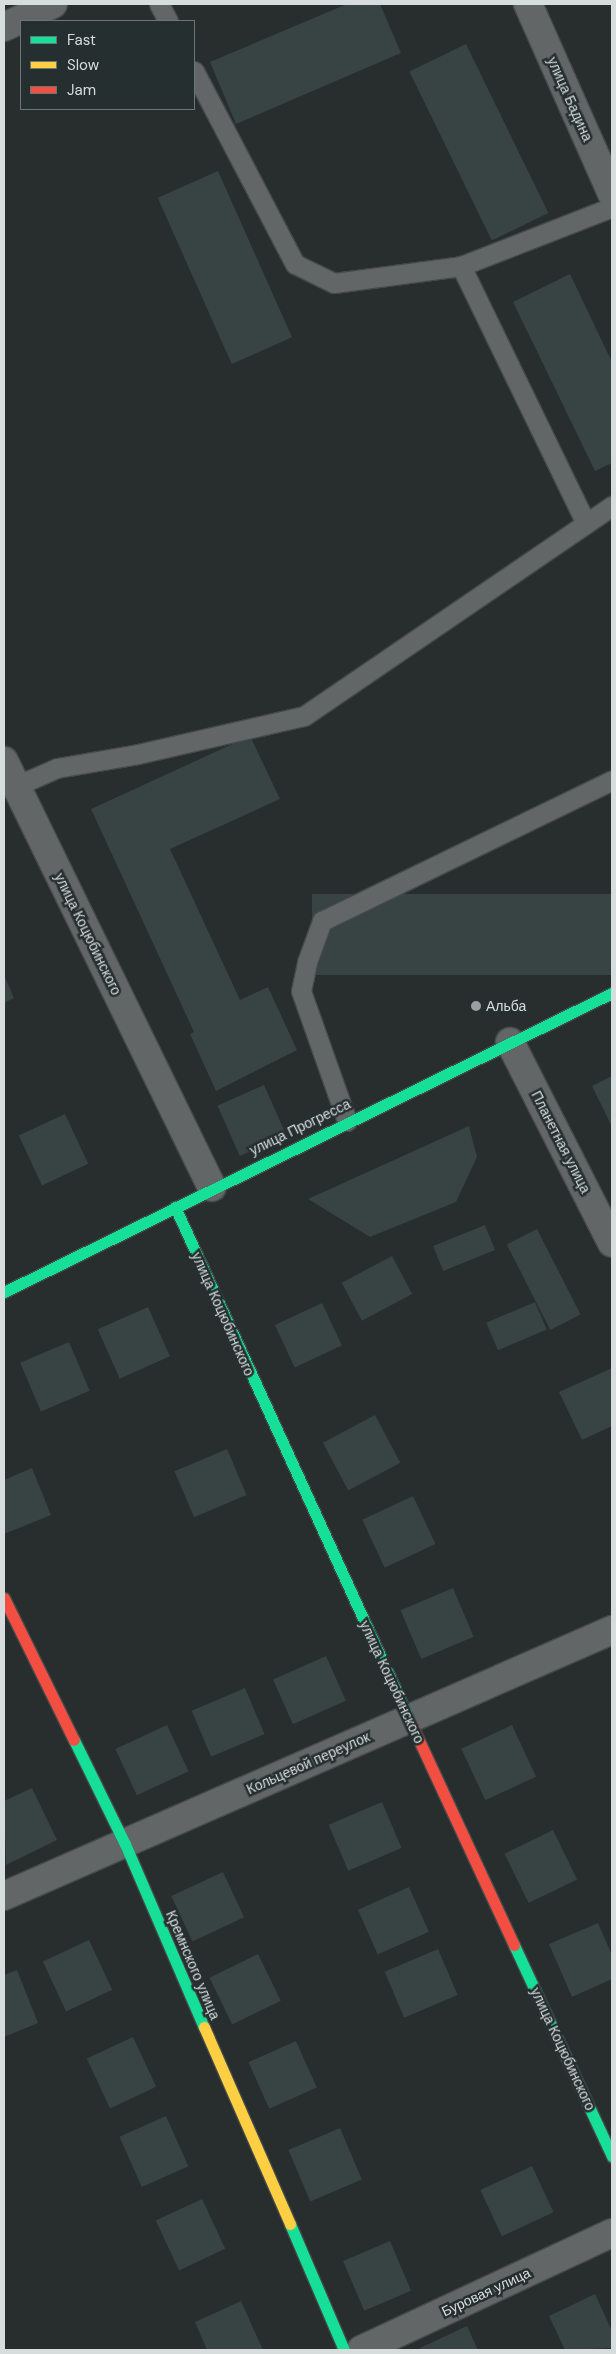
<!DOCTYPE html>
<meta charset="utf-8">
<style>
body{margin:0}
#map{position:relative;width:616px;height:2354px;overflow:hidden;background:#282d2d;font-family:"DM Sans",sans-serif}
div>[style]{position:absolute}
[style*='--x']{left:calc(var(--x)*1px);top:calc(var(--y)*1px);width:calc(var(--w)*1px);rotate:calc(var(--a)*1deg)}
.building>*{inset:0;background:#384344;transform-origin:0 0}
.roads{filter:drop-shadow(1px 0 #44494a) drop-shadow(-1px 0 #44494a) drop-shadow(0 1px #44494a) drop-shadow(0 -1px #44494a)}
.lane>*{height:19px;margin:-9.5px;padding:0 9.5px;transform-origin:9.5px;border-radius:9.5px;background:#636666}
.street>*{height:28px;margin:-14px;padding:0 14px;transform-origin:14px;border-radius:14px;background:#636666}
.fast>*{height:11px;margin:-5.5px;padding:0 5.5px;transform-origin:5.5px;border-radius:5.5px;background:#16e098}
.slow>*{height:11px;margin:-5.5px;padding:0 5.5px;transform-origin:5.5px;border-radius:5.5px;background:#ffcf43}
.jam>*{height:11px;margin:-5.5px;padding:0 5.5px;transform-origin:5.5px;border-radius:5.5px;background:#f24e42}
.dots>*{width:14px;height:14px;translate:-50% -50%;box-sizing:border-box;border:2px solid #262f2f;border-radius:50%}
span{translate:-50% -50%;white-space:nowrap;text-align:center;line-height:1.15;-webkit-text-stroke:5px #262f2f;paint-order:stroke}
.street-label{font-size:14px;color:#d7dddd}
.poi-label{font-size:14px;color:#d7dddd}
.left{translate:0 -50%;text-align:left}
.frame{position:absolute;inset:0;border:5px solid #d7dddd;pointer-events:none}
.legend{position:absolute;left:20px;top:20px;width:175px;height:90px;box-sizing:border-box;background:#262f2f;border:1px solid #6d7575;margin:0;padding:6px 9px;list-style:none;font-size:15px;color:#d7dddd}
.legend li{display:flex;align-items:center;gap:10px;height:25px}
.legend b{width:25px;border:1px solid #6d7575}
</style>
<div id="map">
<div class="building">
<div style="clip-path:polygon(347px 4px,380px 4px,401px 53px,236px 124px,210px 62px)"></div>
<div style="left:466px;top:44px;width:188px;height:63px;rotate:64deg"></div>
<div style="left:218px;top:171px;width:182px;height:66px;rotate:66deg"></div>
<div style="clip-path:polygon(570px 274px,612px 362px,612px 463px,595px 471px,513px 302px)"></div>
<div style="clip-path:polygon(250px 736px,280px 799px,170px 849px,240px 1000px,268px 987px,297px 1050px,216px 1091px,190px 1034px,194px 1032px,91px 809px)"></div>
<div style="left:612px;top:894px;width:81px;height:300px;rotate:90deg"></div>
<div style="clip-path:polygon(4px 975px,14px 998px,4px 1003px)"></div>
<div style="clip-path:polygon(612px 1076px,612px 1127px,592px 1086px)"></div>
<div style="left:264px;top:1085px;width:55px;height:51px;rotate:66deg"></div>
<div style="left:65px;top:1114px;width:55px;height:51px;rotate:65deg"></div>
<div style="clip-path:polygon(469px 1126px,477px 1157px,456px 1202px,370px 1237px,308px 1199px)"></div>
<div style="left:485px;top:1225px;width:27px;height:56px;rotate:68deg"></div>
<div style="left:537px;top:1229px;width:96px;height:34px;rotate:63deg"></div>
<div style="left:392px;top:1256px;width:43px;height:57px;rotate:62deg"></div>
<div style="left:535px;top:1302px;width:30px;height:53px;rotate:67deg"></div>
<div style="left:322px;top:1303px;width:47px;height:52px;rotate:65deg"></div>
<div style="left:148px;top:1307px;width:54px;height:55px;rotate:66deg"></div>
<div style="left:69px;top:1342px;width:53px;height:53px;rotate:67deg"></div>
<div style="clip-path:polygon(612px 1368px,612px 1426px,582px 1440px,559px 1392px)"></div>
<div style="left:375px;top:1415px;width:54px;height:59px;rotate:62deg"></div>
<div style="left:227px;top:1449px;width:50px;height:57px;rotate:67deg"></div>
<div style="clip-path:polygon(32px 1468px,51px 1515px,4px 1534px,4px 1480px)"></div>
<div style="left:413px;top:1496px;width:53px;height:56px;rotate:65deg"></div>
<div style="left:453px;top:1588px;width:53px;height:57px;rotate:67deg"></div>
<div style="left:326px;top:1656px;width:49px;height:58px;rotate:66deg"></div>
<div style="left:245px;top:1688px;width:50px;height:58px;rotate:67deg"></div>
<div style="left:167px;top:1725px;width:51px;height:57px;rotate:65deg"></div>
<div style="left:512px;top:1725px;width:57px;height:56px;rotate:65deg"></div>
<div style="clip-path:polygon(32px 1788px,57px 1840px,6px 1865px,4px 1801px)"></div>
<div style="left:382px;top:1802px;width:50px;height:58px;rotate:67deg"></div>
<div style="left:553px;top:1830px;width:55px;height:54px;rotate:64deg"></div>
<div style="left:223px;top:1872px;width:50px;height:57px;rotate:65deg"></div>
<div style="left:409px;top:1887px;width:49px;height:56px;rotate:66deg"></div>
<div style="clip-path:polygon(598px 1923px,612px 1955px,612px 1979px,572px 1997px,549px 1944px)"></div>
<div style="left:89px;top:1940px;width:55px;height:51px;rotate:65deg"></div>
<div style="left:438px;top:1949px;width:50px;height:58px;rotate:67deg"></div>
<div style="left:258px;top:1954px;width:52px;height:54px;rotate:64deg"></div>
<div style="clip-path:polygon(17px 1970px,38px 2023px,4px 2037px,4px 1975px)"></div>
<div style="left:133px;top:2037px;width:55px;height:51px;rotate:65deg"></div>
<div style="left:296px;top:2041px;width:51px;height:52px;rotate:66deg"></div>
<div style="left:166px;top:2116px;width:55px;height:51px;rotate:66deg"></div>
<div style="left:340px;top:2128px;width:56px;height:56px;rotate:67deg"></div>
<div style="left:532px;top:2166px;width:51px;height:57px;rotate:65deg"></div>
<div style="left:202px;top:2199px;width:55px;height:51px;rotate:65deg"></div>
<div style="left:390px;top:2241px;width:54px;height:51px;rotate:67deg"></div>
<div style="clip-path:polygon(595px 2294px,612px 2331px,612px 2348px,565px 2350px,549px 2316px)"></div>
<div style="clip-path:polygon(241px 2301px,263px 2350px,207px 2350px,195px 2322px)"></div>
<div style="clip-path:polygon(467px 2326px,478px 2350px,422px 2350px,420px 2348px)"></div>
</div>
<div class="roads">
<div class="lane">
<div style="--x:159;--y:4;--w:19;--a:62"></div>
<div style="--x:194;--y:71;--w:218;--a:62.4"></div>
<div style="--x:295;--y:264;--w:43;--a:26"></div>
<div style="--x:334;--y:283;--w:128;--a:-7.6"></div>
<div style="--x:461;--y:266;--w:162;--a:-21.3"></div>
<div style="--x:461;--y:266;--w:286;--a:64.1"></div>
<div style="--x:16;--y:786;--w:45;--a:-23.7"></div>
<div style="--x:57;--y:768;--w:82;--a:-9.8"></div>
<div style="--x:138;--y:754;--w:170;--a:-12.9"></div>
<div style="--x:304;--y:716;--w:373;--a:-34.3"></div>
<div style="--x:347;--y:1121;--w:138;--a:-109.5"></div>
<div style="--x:301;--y:991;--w:30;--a:-78"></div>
<div style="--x:307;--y:962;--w:44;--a:-69.9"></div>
<div style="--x:322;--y:921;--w:322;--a:-25.9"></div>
</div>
<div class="street">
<div style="--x:528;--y:4;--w:208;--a:66.1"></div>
<div style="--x:4;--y:27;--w:54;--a:-25.1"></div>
<div style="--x:4;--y:761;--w:474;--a:64"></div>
<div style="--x:510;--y:1042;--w:225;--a:63.1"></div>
<div style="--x:4;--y:1896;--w:664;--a:-23.63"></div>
<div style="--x:361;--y:2350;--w:277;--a:-25"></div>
</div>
<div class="fast">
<div style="--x:175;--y:1207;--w:565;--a:65.43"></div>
<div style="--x:4;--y:1292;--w:678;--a:-26.19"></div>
<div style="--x:74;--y:1740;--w:116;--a:63.9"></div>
<div style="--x:125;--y:1844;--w:199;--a:66.7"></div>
<div style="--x:514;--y:1945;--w:233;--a:65.1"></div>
<div style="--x:290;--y:2224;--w:137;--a:66.8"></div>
</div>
<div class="slow">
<div style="--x:204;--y:2027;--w:215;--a:66.4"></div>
</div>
<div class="jam">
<div style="--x:4;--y:1598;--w:158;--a:63.8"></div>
<div style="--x:410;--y:1721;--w:247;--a:65.1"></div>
</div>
</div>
<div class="dots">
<div style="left:476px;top:1006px;background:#9a9f9f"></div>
</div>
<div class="street-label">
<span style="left:570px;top:99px;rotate:66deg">улица Бадина</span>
<span style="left:88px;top:934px;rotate:64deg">улица Коцюбинского</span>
<span style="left:300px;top:1127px;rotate:-26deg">улица Прогресса</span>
<span style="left:561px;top:1142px;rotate:63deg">Планетная улица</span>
<span style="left:223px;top:1314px;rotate:66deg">улица Коцюбинского</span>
<span style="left:392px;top:1682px;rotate:65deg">улица Коцюбинского</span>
<span style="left:308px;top:1763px;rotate:-24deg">Кольцевой переулок</span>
<span style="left:193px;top:1965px;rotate:67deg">Кремнского улица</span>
<span style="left:563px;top:2049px;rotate:65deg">улица Коцюбинского</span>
<span style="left:486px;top:2292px;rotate:-25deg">Буровая улица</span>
</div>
<div class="poi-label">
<span class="left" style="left:486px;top:1006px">Альба</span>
</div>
<div class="frame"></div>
<ul class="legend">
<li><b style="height:6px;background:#16e098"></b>Fast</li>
<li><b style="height:6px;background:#ffcf43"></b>Slow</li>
<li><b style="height:6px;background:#f24e42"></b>Jam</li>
</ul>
</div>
